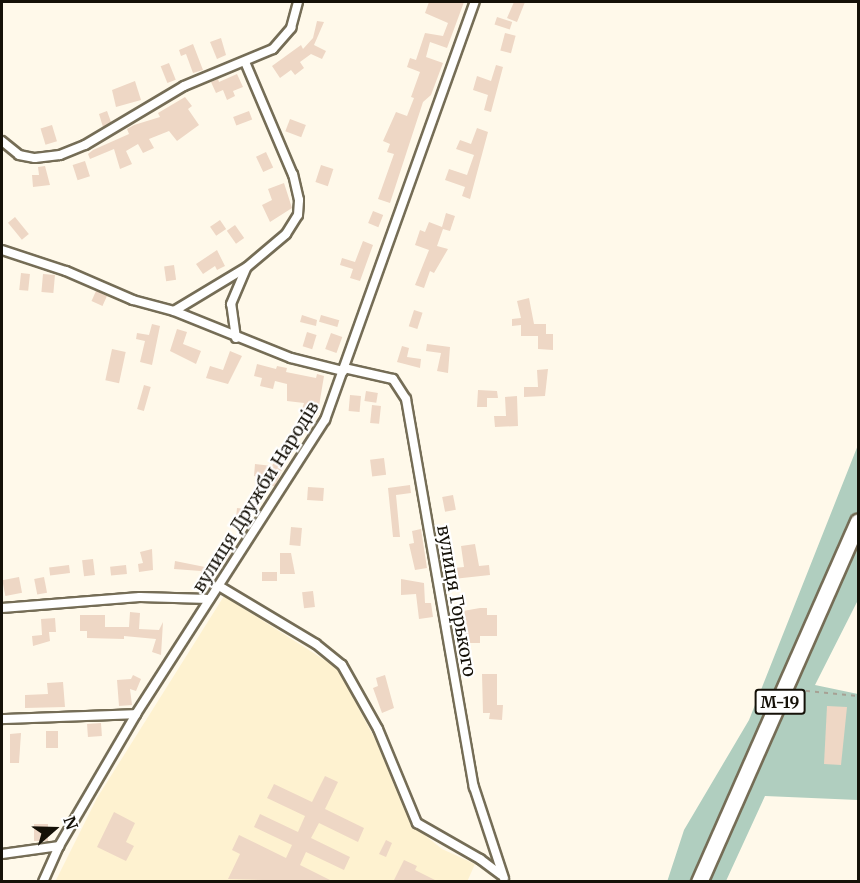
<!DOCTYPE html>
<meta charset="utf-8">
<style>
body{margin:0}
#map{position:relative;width:860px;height:883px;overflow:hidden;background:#fff9ea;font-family:Merriweather,serif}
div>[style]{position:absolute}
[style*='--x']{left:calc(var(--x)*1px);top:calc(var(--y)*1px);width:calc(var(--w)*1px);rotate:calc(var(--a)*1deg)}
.built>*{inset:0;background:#fef2d0}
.green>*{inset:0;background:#b0cebf}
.building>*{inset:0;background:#eed7c5;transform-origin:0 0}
.path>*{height:1.5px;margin-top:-0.75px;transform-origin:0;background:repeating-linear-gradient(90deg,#a6a194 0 4.5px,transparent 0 9px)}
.roads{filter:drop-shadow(2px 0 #756d56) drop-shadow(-2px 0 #756d56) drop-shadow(0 2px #756d56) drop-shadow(0 -2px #756d56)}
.street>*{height:8px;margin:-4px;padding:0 4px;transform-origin:4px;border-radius:4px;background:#fff}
.highway>*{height:15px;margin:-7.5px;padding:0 7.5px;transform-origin:7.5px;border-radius:7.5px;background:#fff}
span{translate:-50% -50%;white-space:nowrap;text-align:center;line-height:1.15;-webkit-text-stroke:4.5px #fff;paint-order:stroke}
.shield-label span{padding:2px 4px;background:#fff;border:2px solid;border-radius:4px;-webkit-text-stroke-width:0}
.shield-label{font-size:16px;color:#151108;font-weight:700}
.street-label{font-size:18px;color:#151108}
.frame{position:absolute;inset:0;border:3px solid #151108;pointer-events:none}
.north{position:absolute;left:24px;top:799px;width:60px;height:60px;-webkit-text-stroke:4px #fff;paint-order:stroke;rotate:70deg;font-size:16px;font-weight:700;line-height:24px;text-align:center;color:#151108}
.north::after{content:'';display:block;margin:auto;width:21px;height:27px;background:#151108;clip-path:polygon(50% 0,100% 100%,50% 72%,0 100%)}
</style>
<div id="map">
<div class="built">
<div style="clip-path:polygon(224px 596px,337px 668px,375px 739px,411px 824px,442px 849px,475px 864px,467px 882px,55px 882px,97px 798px)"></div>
</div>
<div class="green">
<div style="clip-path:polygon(858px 445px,858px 600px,815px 685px,858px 694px,858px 800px,765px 796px,726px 881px,667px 882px,684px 830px,749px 720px)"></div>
</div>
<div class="building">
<div style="clip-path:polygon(429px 2px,464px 2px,447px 48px,430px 42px,426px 57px,443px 63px,431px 95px,423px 102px,390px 203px,378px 199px,394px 154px,387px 152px,390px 144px,383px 141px,396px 112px,407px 116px,414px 98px,411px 97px,420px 72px,407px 67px,410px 58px,416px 60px,425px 33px,443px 36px,448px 23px,425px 13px)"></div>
<div style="clip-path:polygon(514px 2px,525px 2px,517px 22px,507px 18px)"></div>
<div style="left:497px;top:17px;width:16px;height:8px;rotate:18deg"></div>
<div style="clip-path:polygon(317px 21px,324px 22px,314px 45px,326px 51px,322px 59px,311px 54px,300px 62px,304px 68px,295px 75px,291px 70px,280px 78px,272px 66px,301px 45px,303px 49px,313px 38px)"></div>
<div style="left:505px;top:33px;width:11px;height:18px;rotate:15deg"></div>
<div style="clip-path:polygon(221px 38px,226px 55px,217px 59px,210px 42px)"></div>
<div style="clip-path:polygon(193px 44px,203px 70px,193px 73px,186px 54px,181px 56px,179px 50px)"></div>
<div style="left:169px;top:63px;width:18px;height:9px;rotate:68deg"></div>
<div style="clip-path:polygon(496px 65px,503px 67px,491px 112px,484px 110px,488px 95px,473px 90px,477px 76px,491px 81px)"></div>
<div style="clip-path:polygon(237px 74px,243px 87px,233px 91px,235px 96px,227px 100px,223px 90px,216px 93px,211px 82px,218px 79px,219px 82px)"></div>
<div style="clip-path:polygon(135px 81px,141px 100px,116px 107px,112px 90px)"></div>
<div style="clip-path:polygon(185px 97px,192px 106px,188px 109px,199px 125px,177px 141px,169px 131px,149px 139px,154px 148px,143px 153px,138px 144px,126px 151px,132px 164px,120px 169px,114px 149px,90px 159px,88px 154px,93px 150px,129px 134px,127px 129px,134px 125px,160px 117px,158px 113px)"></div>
<div style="clip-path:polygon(107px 111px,111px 122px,103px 127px,99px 114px)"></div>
<div style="left:249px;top:111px;width:9px;height:17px;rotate:69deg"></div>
<div style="left:290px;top:119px;width:17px;height:13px;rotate:21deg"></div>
<div style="left:52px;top:125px;width:17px;height:12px;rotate:73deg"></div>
<div style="clip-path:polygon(477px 128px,488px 132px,470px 199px,462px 196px,465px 187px,445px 180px,449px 169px,467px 175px,474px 155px,456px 149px,460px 140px,471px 144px)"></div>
<div style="left:266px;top:152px;width:17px;height:11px;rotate:65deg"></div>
<div style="left:85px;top:161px;width:16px;height:13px;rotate:72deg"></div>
<div style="left:321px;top:165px;width:13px;height:18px;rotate:18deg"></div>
<div style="clip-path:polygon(45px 166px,50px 185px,33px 187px,32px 175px,39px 175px,38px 167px)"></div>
<div style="clip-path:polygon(284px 183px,292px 208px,270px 222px,262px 205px,272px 200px,268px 189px)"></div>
<div style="left:373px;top:211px;width:11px;height:13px;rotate:22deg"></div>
<div style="clip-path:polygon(446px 213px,455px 216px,450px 231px,443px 229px,437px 246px,448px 249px,434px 273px,430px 271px,424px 288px,415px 285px,429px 250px,415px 245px,420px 230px,425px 232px,429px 222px,442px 227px)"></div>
<div style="left:15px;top:217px;width:22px;height:9px;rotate:51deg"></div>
<div style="left:220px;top:220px;width:11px;height:12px;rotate:56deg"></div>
<div style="left:235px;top:225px;width:16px;height:10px;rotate:55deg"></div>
<div style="clip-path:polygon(363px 241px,373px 245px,360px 281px,350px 278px,353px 269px,340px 265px,342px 258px,355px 262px)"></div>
<div style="clip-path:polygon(217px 250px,225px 266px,217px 270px,215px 266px,203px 274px,196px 264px)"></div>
<div style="left:174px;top:265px;width:15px;height:10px;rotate:82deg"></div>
<div style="left:21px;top:273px;width:9px;height:17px;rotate:6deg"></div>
<div style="left:43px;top:274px;width:12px;height:18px;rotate:5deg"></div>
<div style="left:96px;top:291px;width:12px;height:11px;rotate:24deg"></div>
<div style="clip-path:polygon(529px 298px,534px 324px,546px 324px,546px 334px,553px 334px,553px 350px,538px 349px,538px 336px,521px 336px,521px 325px,512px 326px,512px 319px,521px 318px,517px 301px)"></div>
<div style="left:414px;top:310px;width:9px;height:17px;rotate:18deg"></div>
<div style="clip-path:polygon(302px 315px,317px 320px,316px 326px,300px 322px)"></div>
<div style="left:321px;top:315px;width:19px;height:7px;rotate:16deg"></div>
<div style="clip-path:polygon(152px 324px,160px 326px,152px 365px,140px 362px,145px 341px,136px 339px,137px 333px,149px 335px)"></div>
<div style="clip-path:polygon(177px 329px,187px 332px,183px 344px,201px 351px,196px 364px,170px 351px)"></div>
<div style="left:307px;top:332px;width:10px;height:15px;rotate:17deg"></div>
<div style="left:331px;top:333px;width:12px;height:17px;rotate:20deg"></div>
<div style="clip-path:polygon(427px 344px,450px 347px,448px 373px,437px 371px,441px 353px,426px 351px)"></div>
<div style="clip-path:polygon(402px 346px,409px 348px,407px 357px,421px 359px,420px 368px,397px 362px)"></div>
<div style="left:112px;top:349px;width:14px;height:32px;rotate:12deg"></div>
<div style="clip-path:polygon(230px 351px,242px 356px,228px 384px,206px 378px,210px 366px,223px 370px)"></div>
<div style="clip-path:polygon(257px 364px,276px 369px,277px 366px,287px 368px,286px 372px,316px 378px,317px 374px,324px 376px,318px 412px,302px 409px,304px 403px,287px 401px,287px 384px,275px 381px,273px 389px,260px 386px,262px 378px,254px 376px)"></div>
<div style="clip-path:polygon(548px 369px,545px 396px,524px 397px,524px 387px,538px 387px,537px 370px)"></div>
<div style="left:144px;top:385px;width:7px;height:25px;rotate:16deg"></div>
<div style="clip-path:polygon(478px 390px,497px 391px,498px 398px,487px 398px,487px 407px,477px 407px)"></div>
<div style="left:366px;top:391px;width:12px;height:10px;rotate:9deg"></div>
<div style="left:350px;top:395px;width:11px;height:16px;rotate:5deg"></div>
<div style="clip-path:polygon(517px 396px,518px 426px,495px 427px,494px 416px,506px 416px,505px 397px)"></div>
<div style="left:372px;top:405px;width:9px;height:18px;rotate:6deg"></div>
<div style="clip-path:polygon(276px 458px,285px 462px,275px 487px,264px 481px,266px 478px,254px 476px,255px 464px,272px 466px)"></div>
<div style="left:384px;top:458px;width:17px;height:14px;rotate:83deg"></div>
<div style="clip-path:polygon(410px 485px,411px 493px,396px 495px,400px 537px,393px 537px,388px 488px)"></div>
<div style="left:308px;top:487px;width:16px;height:13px;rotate:4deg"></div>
<div style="left:453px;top:495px;width:15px;height:11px;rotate:79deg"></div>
<div style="left:237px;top:508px;width:9px;height:18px;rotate:6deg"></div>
<div style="left:291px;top:527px;width:11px;height:18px;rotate:5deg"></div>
<div style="clip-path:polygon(421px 529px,427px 568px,415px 570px,409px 544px,414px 543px,412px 531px)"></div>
<div style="left:225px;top:542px;width:9px;height:17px;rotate:21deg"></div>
<div style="clip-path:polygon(475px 544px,479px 566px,489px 565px,490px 575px,444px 580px,443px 569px,464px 567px,461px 546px)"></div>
<div style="clip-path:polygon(152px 549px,153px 570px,139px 572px,138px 564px,143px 563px,140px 552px)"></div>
<div style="clip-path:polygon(280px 553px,291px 553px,295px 574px,280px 574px)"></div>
<div style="left:93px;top:559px;width:16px;height:11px;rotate:83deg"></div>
<div style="clip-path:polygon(175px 561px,215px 569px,213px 584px,199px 583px,201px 571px,174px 569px)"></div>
<div style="left:69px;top:565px;width:8px;height:20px;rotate:83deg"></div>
<div style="left:126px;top:565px;width:9px;height:16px;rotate:84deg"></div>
<div style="left:277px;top:572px;width:9px;height:15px;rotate:90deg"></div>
<div style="left:19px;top:577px;width:16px;height:17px;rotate:79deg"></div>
<div style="left:44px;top:577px;width:16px;height:10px;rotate:79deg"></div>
<div style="clip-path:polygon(401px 579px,424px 583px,425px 603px,431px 603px,433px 617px,419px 619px,416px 594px,401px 595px)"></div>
<div style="left:313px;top:591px;width:16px;height:11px;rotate:83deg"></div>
<div style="clip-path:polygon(480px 608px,487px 608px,487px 615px,497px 615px,497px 636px,480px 636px,480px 643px,470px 643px,470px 650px,459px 650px,463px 611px)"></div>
<div style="clip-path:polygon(130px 612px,140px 613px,139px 629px,159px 630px,163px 622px,161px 655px,152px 652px,156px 639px,124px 636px,124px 639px,87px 638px,87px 631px,80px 631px,80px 615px,105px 615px,105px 627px,129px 627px)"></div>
<div style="clip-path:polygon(55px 618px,56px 632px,49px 632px,50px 641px,33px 646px,32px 636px,42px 635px,41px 619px)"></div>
<div style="clip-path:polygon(482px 674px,497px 674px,497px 705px,503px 705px,502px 720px,489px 719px,490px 713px,483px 713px)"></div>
<div style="clip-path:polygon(133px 675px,141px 679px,136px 691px,130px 689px,132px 705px,119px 706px,117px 680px,131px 679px)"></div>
<div style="clip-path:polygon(385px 675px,394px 708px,382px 713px,373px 688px,378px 686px,376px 678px)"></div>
<div style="clip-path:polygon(63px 682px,65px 707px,25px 708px,25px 695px,48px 694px,47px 683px)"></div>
<div style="clip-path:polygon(827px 706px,847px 707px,841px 765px,824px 764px)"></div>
<div style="left:101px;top:723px;width:13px;height:14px;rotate:86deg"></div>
<div style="left:46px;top:731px;width:12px;height:17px"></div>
<div style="clip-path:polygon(21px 733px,19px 763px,10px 763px,10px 734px)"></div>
<div style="clip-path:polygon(325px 776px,338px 782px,325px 809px,364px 828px,358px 842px,319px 823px,311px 838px,350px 857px,344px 870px,306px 852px,300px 865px,334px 882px,228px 879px,240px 854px,232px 850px,239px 835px,286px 858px,292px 845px,254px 827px,260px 814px,298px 832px,305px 816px,267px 798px,274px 784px,312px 802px)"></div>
<div style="clip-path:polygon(114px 812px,135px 823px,126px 842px,134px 846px,126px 861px,97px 847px)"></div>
<div style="left:34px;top:824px;width:14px;height:17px"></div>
<div style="clip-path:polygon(386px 840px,392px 843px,386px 857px,379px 854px)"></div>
<div style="clip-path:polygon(404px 860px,417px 866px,415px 870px,439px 882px,393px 882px)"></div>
</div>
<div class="path">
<div style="--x:797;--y:690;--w:61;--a:5.6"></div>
</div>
<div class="roads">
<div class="street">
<div style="--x:2;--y:141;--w:22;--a:39"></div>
<div style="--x:19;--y:155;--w:16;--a:11"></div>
<div style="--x:35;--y:158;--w:25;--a:-7"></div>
<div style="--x:60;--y:155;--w:27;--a:-22"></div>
<div style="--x:85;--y:145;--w:115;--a:-30.8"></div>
<div style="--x:184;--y:86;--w:96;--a:-22.6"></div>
<div style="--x:273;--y:49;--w:28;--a:-49"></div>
<div style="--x:291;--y:28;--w:27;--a:-75"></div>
<div style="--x:2;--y:250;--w:67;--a:18.2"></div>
<div style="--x:66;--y:271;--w:73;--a:23.4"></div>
<div style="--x:133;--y:300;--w:42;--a:15"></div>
<div style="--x:174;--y:311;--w:126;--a:21.9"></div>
<div style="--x:291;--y:358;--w:54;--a:14"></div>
<div style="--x:174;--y:311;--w:85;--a:-31.1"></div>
<div style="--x:247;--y:267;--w:51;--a:-40.2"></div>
<div style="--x:286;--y:234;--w:22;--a:-58"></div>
<div style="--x:298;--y:215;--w:15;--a:-86"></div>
<div style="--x:299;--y:200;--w:26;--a:-103"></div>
<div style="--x:293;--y:175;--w:123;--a:-113"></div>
<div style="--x:236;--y:338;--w:34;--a:-98"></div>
<div style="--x:231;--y:304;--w:38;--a:-67"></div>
<div style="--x:344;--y:368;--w:50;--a:12.7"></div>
<div style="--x:393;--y:379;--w:24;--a:57"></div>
<div style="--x:406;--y:399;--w:394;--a:80.1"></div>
<div style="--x:474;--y:787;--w:96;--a:71.8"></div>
<div style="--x:219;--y:586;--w:113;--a:30.9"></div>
<div style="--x:316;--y:644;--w:33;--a:39"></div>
<div style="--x:342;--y:665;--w:73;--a:60.6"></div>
<div style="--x:378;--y:729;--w:102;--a:67.5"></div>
<div style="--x:417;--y:823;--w:73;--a:29.7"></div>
<div style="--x:480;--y:859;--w:26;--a:37"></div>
<div style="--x:2;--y:608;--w:138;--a:-4.6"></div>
<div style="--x:140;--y:597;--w:69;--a:1.7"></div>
<div style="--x:2;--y:719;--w:134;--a:-2.1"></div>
<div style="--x:2;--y:854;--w:58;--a:-8"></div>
<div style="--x:43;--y:882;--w:39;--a:-66"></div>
<div style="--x:59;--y:846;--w:153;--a:-59.7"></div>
<div style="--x:136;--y:714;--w:350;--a:-57.3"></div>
<div style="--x:325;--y:420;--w:444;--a:-70.3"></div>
</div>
<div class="highway">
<div style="--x:699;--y:882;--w:394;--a:-66.2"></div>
</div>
</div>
<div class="shield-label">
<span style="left:780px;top:702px">М-19</span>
</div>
<div class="street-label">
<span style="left:256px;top:497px;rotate:-58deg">вулиця Дружби Народів</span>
<span style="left:456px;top:601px;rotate:80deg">вулиця Горького</span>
</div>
<div class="frame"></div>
<div class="north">N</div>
</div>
